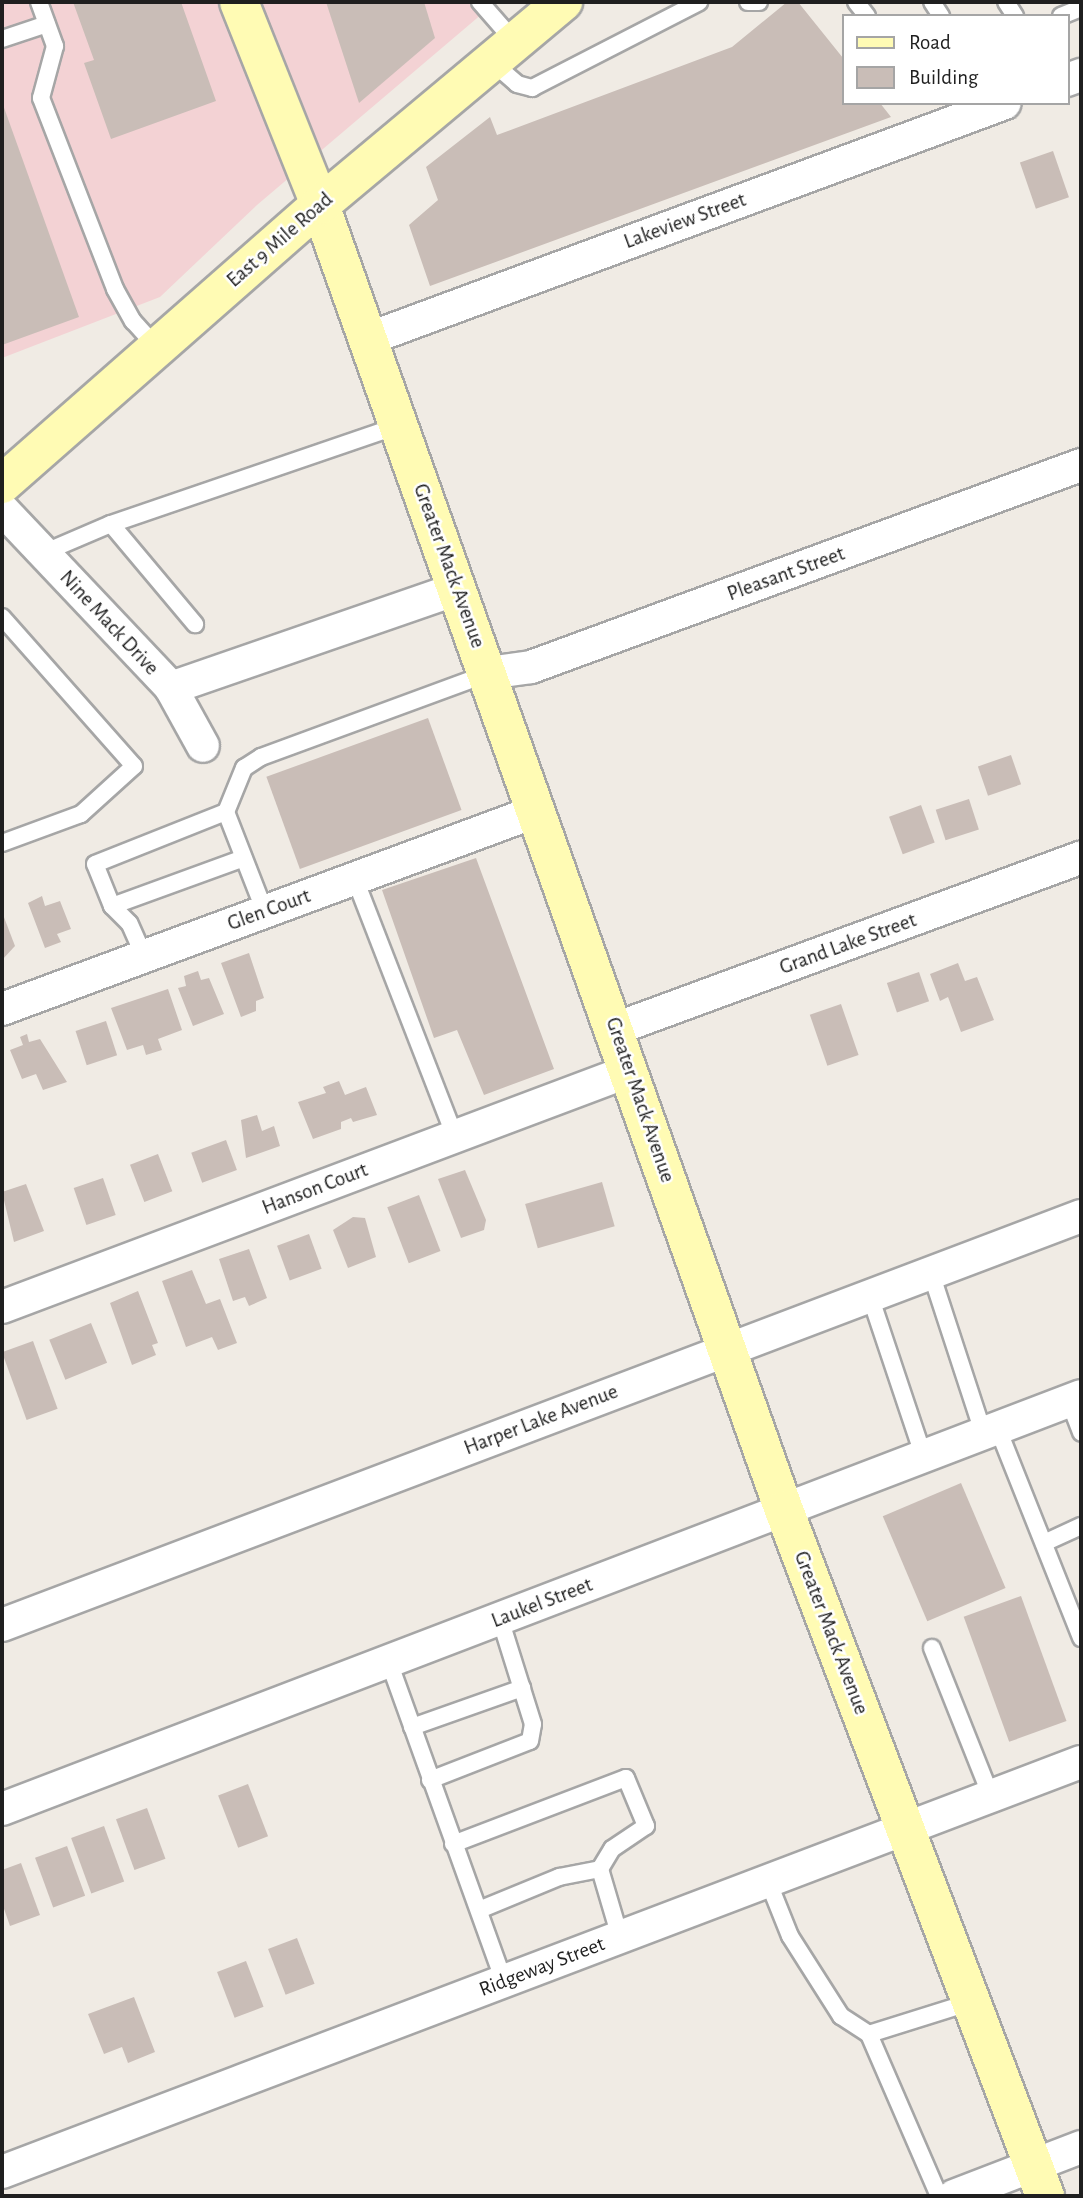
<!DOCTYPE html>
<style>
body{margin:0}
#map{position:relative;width:1083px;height:2198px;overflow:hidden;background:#f0ebe4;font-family:"Alegreya Sans",sans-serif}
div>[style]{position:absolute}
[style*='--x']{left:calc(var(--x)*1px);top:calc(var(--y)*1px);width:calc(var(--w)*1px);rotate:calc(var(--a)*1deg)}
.commercial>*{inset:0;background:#f3d2d4}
.building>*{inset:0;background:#c9bdb7;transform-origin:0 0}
.roads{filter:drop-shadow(2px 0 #a6a6a6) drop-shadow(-2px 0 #a6a6a6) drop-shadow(0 2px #a6a6a6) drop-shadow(0 -2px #a6a6a6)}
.lane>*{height:16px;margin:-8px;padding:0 8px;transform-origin:8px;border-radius:8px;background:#fff}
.street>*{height:32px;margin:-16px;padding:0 16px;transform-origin:16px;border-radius:16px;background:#fff}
.secondary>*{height:38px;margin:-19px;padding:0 19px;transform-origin:19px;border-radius:19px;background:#fffbb4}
span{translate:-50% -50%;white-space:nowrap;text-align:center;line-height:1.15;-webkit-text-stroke:5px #fff;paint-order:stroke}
.street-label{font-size:21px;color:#1f1f1f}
.frame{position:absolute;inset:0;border:4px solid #1f1f1f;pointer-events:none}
.legend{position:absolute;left:842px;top:14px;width:228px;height:91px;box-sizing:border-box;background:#fff;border:2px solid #a5a5a5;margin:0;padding:9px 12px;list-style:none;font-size:21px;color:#1f1f1f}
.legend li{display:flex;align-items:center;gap:14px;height:35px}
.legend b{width:35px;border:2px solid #a5a5a5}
</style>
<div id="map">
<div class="commercial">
<div style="clip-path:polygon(2px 2px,496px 2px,257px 205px,160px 297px,2px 358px)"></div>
</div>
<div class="building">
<div style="clip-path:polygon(73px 2px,181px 2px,216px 101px,111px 139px,84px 63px,94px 60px)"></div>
<div style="clip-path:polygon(326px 2px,424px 2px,435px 38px,359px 103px)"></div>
<div style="clip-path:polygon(787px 2px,798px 2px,843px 58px,843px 103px,880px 103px,891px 117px,430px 286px,409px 225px,438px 200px,426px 167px,490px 117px,497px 135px,732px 47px)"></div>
<div style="clip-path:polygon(2px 102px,79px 317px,2px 345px)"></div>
<div style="left:1053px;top:151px;width:49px;height:35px;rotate:71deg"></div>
<div style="left:428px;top:718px;width:98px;height:172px;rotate:70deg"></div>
<div style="left:1011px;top:755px;width:31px;height:35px;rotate:71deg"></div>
<div style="left:969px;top:799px;width:32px;height:35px;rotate:72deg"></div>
<div style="left:921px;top:805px;width:40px;height:34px;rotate:70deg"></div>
<div style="clip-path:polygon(476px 858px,554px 1069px,484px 1095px,457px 1030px,434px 1038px,382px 890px)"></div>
<div style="clip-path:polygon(42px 896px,45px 906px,60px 901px,71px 929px,57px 934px,61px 942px,45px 948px,28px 903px)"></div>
<div style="clip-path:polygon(2px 912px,15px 946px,2px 960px)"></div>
<div style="clip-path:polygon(249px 953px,264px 998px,256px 1001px,256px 1011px,241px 1017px,221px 963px)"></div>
<div style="clip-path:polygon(958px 963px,965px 981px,977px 977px,994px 1020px,961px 1032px,948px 997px,940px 1001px,930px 974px)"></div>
<div style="clip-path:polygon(198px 971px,201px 980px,209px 978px,224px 1014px,193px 1026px,178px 988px,186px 986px,184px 976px)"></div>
<div style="left:919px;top:972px;width:31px;height:34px;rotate:71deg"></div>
<div style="clip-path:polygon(168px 989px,182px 1030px,158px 1039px,162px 1050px,146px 1055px,143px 1045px,127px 1050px,111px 1008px)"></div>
<div style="left:841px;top:1004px;width:54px;height:33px;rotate:71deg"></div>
<div style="left:106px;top:1021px;width:36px;height:32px;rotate:72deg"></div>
<div style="clip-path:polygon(27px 1034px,29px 1042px,40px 1039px,67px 1082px,43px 1090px,36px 1074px,22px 1079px,10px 1050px,23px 1045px,20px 1037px)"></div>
<div style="clip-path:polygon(339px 1081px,345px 1095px,366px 1087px,377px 1115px,353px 1122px,351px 1118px,341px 1122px,341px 1129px,313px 1139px,298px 1102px,326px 1093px,323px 1087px)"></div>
<div style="clip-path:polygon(257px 1115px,262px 1131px,274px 1126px,280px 1146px,246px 1158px,241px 1120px)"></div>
<div style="left:226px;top:1140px;width:32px;height:37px;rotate:70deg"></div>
<div style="left:158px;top:1154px;width:40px;height:30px;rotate:69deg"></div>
<div style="clip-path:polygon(465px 1170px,486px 1220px,484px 1230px,461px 1238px,438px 1179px)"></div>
<div style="left:103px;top:1178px;width:39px;height:31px;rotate:71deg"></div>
<div style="left:602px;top:1182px;width:46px;height:80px;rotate:74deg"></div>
<div style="clip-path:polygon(26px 1184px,44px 1231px,14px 1242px,2px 1192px)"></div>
<div style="left:419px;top:1195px;width:60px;height:34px;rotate:69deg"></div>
<div style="clip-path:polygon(353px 1217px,365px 1218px,376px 1257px,348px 1268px,333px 1230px)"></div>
<div style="left:309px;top:1234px;width:37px;height:34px;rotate:70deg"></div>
<div style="clip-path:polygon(249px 1249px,267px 1298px,249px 1306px,245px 1297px,233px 1301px,219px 1259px)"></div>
<div style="clip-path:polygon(192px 1270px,206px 1304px,220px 1299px,237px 1343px,218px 1350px,212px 1337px,186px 1347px,162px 1281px)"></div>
<div style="clip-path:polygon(138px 1291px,158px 1343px,152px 1345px,156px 1355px,132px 1365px,110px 1303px)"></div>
<div style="left:91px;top:1323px;width:43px;height:45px;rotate:68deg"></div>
<div style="left:33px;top:1341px;width:72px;height:33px;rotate:70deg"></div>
<div style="left:961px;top:1483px;width:114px;height:85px;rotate:67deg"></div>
<div style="left:1021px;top:1596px;width:133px;height:61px;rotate:70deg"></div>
<div style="left:248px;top:1784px;width:56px;height:32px;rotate:69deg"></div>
<div style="left:147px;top:1808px;width:54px;height:33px;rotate:70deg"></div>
<div style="left:104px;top:1826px;width:59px;height:35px;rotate:70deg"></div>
<div style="left:67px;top:1846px;width:53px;height:34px;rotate:70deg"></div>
<div style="clip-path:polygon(21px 1863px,40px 1915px,10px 1926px,2px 1903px,2px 1870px)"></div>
<div style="left:297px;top:1938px;width:49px;height:31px;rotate:69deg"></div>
<div style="left:246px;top:1961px;width:49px;height:31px;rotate:69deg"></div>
<div style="clip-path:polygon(134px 1997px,155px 2052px,128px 2063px,122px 2047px,104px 2054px,88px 2014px)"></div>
</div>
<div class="roads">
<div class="lane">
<div style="--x:39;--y:2;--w:47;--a:70"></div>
<div style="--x:55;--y:46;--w:54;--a:105.1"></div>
<div style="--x:41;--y:98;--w:205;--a:68.8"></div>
<div style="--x:115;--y:289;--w:37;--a:61"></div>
<div style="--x:133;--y:321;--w:36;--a:48"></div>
<div style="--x:480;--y:2;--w:53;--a:48.8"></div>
<div style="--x:748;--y:2;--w:11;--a:0"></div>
<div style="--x:856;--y:2;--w:18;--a:52"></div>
<div style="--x:932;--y:2;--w:17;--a:57"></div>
<div style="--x:1006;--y:2;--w:17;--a:57"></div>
<div style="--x:1061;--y:16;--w:22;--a:-22"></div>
<div style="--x:2;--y:39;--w:47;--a:-18.4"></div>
<div style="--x:492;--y:62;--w:33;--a:41"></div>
<div style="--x:517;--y:84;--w:16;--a:15"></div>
<div style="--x:532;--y:88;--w:188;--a:-27.2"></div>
<div style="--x:111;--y:524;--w:131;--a:50"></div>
<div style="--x:43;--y:553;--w:74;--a:-23.1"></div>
<div style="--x:111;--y:524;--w:302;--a:-18.9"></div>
<div style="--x:2;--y:617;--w:199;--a:48.5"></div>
<div style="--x:134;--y:766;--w:72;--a:137.8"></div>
<div style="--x:81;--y:814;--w:84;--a:159.8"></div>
<div style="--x:226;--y:812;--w:107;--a:68.7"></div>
<div style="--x:355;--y:879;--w:277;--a:68.8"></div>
<div style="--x:112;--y:906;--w:140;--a:-20"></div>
<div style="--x:144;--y:956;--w:36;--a:-114"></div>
<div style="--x:129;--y:923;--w:24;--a:-135"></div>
<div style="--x:112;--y:906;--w:45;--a:-112"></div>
<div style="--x:95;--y:864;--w:141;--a:-21.7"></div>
<div style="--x:226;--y:812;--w:48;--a:-67.8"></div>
<div style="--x:244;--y:768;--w:20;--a:-33"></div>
<div style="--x:261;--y:757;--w:240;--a:-20.2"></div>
<div style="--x:931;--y:1273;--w:170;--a:71.9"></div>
<div style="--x:870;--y:1296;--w:170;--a:71.5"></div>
<div style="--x:1069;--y:1401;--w:34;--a:69"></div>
<div style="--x:998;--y:1429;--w:225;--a:68.3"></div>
<div style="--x:1044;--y:1543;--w:41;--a:-24.7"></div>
<div style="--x:932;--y:1648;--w:159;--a:68.3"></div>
<div style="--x:389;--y:1662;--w:340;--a:70.2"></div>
<div style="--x:412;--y:1727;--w:117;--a:-19.5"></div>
<div style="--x:430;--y:1780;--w:107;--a:-21.3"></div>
<div style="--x:530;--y:1741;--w:17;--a:-80"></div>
<div style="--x:533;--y:1724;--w:110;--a:-107.4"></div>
<div style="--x:453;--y:1844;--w:185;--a:-20.9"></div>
<div style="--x:626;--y:1778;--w:52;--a:67.4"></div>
<div style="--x:646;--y:1826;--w:41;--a:145.9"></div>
<div style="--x:612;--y:1849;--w:23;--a:121"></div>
<div style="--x:600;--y:1869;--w:71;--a:73.6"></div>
<div style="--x:768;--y:1881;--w:59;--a:68.2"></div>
<div style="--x:790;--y:1936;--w:95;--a:57.5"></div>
<div style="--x:841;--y:2016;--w:33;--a:33"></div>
<div style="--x:479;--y:1910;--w:87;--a:-22.4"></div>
<div style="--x:559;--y:1877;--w:42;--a:-11"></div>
<div style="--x:939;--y:2196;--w:176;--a:-113.4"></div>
<div style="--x:869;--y:2034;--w:107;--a:-17.4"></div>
</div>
<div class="street">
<div style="--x:1067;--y:80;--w:15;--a:-20"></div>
<div style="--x:365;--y:340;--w:682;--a:-20.32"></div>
<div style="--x:2;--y:509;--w:246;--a:46.6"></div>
<div style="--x:171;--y:688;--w:66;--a:61.1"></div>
<div style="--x:488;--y:673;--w:43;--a:-7.9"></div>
<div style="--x:531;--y:667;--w:586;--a:-20.17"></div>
<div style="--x:171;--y:688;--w:303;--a:-19.1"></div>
<div style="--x:2;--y:1009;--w:570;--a:-20.31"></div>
<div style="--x:615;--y:1029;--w:496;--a:-20.2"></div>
<div style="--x:2;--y:1307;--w:670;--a:-20.63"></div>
<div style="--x:2;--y:1625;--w:1154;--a:-20.76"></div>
<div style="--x:2;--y:1809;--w:1155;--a:-20.94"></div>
<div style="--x:2;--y:2172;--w:1154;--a:-20.81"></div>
<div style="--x:954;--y:2196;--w:136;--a:-21.1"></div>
</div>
<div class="secondary">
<div style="--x:239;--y:2;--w:219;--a:68.2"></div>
<div style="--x:320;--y:205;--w:1385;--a:70.43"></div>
<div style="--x:784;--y:1510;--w:734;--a:69.17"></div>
<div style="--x:2;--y:484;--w:423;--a:-41.3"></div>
<div style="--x:320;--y:205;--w:317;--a:-39.9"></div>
</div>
</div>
<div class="street-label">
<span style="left:685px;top:221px;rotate:-20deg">Lakeview Street</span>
<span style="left:280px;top:240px;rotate:-41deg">East 9 Mile Road</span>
<span style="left:449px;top:566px;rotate:70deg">Greater Mack Avenue</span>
<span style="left:786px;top:574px;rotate:-20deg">Pleasant Street</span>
<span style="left:109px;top:623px;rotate:47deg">Nine Mack Drive</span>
<span style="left:269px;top:910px;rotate:-20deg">Glen Court</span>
<span style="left:848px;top:944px;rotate:-20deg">Grand Lake Street</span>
<span style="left:640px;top:1100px;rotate:71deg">Greater Mack Avenue</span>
<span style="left:315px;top:1189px;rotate:-21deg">Hanson Court</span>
<span style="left:541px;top:1420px;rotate:-21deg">Harper Lake Avenue</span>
<span style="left:542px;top:1603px;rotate:-21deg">Laukel Street</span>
<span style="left:831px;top:1633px;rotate:69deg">Greater Mack Avenue</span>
<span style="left:542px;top:1967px;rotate:-21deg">Ridgeway Street</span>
</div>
<div class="frame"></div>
<ul class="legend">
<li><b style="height:9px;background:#fffbb4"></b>Road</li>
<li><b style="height:19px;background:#c9bdb7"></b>Building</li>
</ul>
</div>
